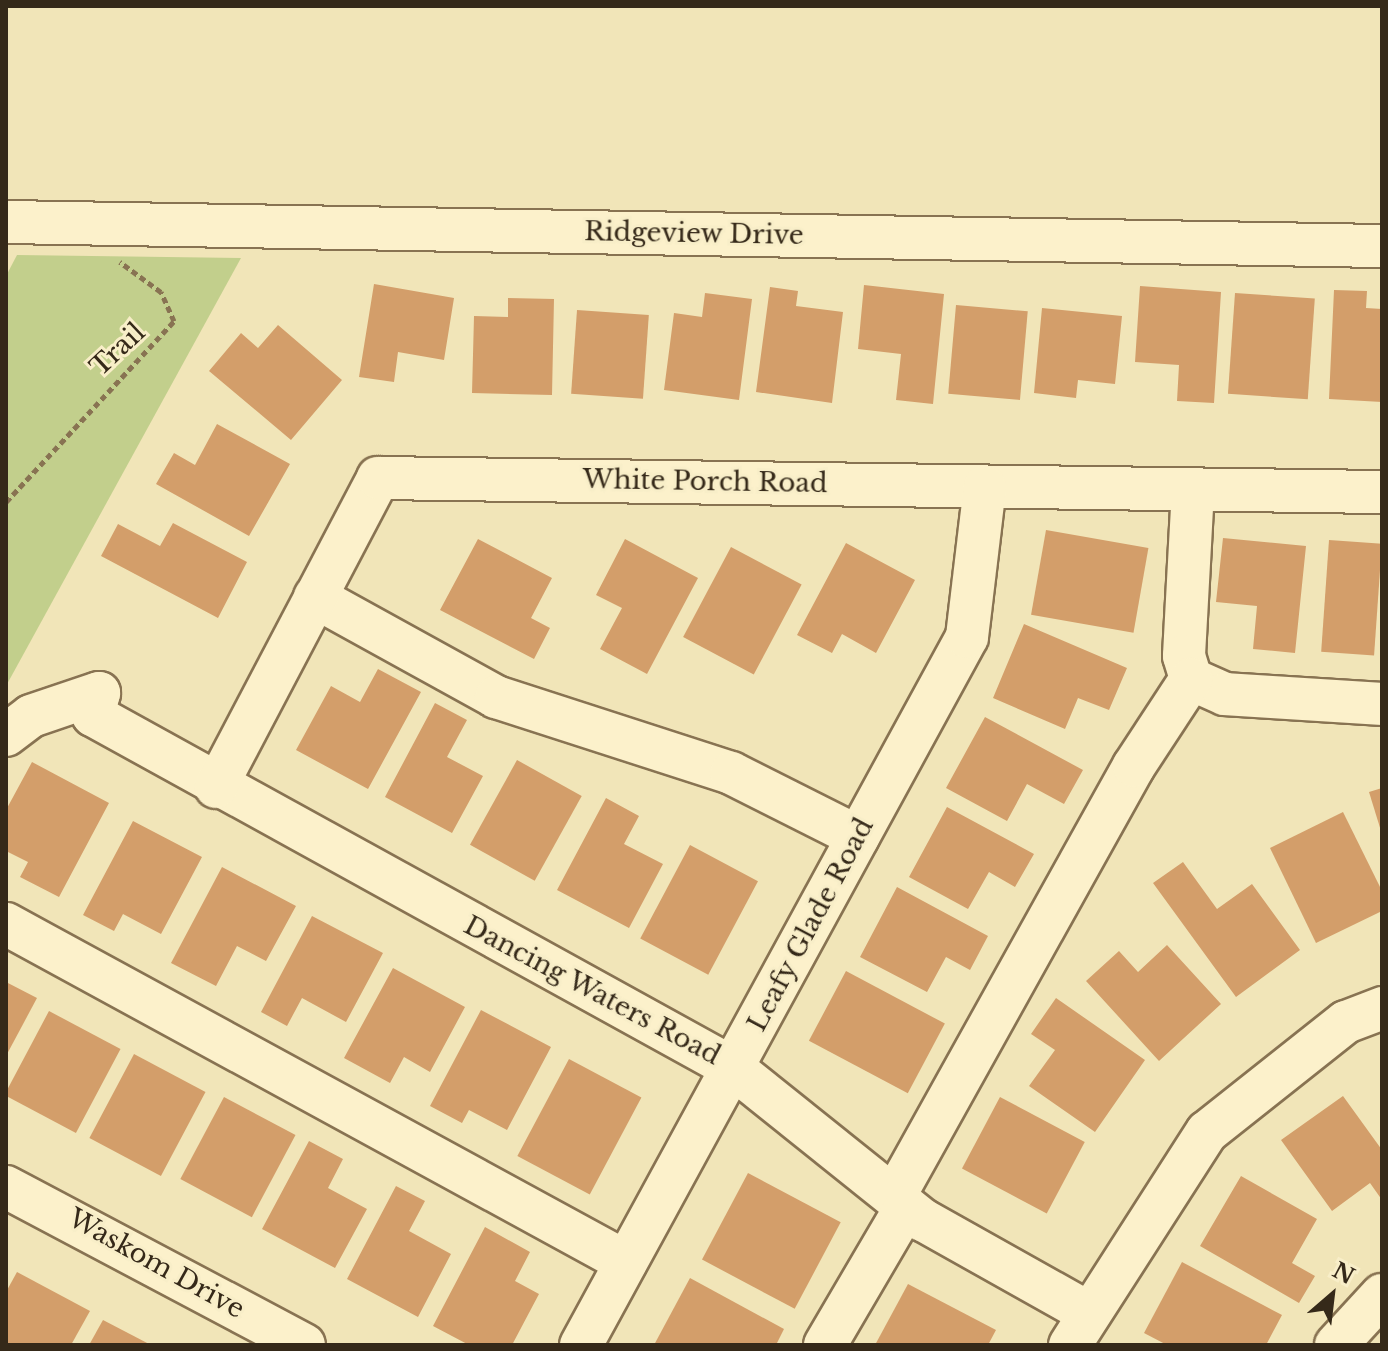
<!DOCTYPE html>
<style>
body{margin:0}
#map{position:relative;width:1388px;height:1351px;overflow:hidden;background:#f1e5b8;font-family:"Libre Baskerville",serif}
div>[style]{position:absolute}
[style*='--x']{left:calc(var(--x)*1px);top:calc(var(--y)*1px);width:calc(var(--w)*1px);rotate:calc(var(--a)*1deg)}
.green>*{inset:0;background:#c2cf8c}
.building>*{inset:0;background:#d39e6a;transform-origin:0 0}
.path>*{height:5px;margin-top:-2.5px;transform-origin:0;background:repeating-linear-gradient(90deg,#887352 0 6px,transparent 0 10px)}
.roads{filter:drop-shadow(2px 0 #887352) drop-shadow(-2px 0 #887352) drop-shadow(0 2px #887352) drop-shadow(0 -2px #887352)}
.minor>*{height:42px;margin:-21px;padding:0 21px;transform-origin:21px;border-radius:21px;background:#fcf1cb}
span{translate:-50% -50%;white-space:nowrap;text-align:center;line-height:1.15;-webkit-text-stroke:6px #f8eec8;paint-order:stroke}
.street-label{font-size:26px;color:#352919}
.frame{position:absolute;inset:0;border:8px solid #352919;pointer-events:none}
.north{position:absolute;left:1292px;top:1255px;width:80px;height:80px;-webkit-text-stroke:6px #f8eec8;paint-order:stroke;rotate:28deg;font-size:22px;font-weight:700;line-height:32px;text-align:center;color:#352919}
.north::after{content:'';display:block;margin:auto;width:28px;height:36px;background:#352919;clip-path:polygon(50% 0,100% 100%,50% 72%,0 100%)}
</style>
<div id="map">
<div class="green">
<div style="clip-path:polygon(17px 255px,241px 258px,6px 686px,6px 276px)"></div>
</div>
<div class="building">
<div style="clip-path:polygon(374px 284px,454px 298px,444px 360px,398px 352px,394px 382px,359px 377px)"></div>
<div style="clip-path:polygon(864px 285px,944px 294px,933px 404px,896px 400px,901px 354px,858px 349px)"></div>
<div style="clip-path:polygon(1140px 286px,1221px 292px,1214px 403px,1177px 401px,1179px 365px,1135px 362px)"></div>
<div style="clip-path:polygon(770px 287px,798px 291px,796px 306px,843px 312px,832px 403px,756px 392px)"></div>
<div style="clip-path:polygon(1334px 290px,1367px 291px,1366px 308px,1382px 309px,1382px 402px,1329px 399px)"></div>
<div style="clip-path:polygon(705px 293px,752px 299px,739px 400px,664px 390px,674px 313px,702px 317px)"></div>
<div style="left:1235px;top:293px;width:80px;height:101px;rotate:4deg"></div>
<div style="clip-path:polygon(508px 298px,554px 299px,552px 395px,472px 393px,474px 316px,508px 317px)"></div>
<div style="left:956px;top:305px;width:72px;height:89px;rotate:5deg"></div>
<div style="clip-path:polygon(1042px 308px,1122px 316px,1115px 384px,1078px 380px,1076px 398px,1034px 393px)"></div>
<div style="left:577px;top:310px;width:72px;height:84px;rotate:4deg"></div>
<div style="clip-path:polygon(278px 325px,342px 380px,291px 440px,209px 371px,241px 333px,258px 348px)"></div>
<div style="clip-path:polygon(217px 424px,290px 464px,249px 536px,156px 484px,174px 453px,195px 465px)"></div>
<div style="clip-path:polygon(173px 523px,247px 562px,218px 618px,101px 556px,118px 524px,160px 546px)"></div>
<div style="left:1046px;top:530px;width:104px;height:86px;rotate:10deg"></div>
<div style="clip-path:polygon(1223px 538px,1306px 546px,1295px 653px,1253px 649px,1257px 606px,1216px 602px)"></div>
<div style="clip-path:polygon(478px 539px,552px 578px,531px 618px,550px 628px,534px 659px,440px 610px)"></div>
<div style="clip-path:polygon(625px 539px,698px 578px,647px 674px,600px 649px,622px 608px,596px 595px)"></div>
<div style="left:1329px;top:540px;width:53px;height:112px;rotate:4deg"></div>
<div style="clip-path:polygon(846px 543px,915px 580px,876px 653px,842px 634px,832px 653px,797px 635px)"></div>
<div style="left:731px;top:547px;width:80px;height:102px;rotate:28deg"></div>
<div style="clip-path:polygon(1024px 624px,1127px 668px,1109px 710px,1078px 698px,1065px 729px,993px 698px)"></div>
<div style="clip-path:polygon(378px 669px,421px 692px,368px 789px,296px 750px,331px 686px,360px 702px)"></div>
<div style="clip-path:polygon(435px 703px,467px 720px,447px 757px,483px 776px,452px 833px,385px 797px)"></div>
<div style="clip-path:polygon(985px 717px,1083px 770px,1064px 804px,1027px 784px,1007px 821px,946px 788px)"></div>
<div style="left:517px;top:760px;width:74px;height:97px;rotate:29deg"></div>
<div style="clip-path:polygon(32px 762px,109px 803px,59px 897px,20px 877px,28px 862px,6px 851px,6px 810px)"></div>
<div style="clip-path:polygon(1382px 788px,1382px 831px,1381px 831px,1369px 792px)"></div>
<div style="clip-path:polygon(606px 798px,639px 816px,624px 844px,663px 864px,629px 928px,557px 890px)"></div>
<div style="clip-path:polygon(947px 807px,1034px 854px,1015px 887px,989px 872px,968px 909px,909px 877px)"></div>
<div style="clip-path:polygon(1343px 812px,1382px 891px,1382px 911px,1316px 943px,1270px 848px)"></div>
<div style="clip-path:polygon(133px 821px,202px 857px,161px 934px,123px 914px,114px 931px,83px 915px)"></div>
<div style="left:690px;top:845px;width:77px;height:106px;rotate:28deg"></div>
<div style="clip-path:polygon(1183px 862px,1217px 909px,1252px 884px,1300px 950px,1236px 997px,1153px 883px)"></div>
<div style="clip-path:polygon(222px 867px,296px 906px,266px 961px,237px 946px,216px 986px,171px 963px)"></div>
<div style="clip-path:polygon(897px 887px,988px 936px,970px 970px,946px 957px,927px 992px,860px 957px)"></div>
<div style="clip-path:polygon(312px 916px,383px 953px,346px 1022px,302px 998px,287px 1026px,261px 1012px)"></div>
<div style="clip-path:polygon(1167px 945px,1221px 1004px,1159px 1061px,1086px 981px,1119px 951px,1138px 972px)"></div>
<div style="clip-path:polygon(393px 968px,465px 1007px,430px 1072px,404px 1057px,390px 1083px,344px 1058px)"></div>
<div style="left:846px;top:971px;width:112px;height:79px;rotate:28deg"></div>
<div style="clip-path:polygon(6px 982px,37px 998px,6px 1056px)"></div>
<div style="clip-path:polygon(1056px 998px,1145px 1060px,1095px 1132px,1029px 1086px,1055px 1050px,1031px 1034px)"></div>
<div style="clip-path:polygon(481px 1010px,551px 1047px,507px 1130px,469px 1110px,462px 1123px,430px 1106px)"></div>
<div style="left:49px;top:1011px;width:81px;height:95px;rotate:28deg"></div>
<div style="left:134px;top:1054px;width:81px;height:95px;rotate:28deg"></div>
<div style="left:569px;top:1059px;width:82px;height:110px;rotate:28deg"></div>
<div style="clip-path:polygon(1343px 1096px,1382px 1150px,1382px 1200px,1370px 1183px,1332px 1211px,1281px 1140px)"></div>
<div style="left:224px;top:1097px;width:81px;height:93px;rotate:28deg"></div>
<div style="left:1000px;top:1097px;width:96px;height:81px;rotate:28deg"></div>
<div style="clip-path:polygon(309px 1141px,343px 1159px,328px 1188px,367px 1209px,335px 1268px,262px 1229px)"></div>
<div style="left:748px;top:1173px;width:105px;height:98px;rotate:28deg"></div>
<div style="clip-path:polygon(1241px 1176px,1317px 1219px,1292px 1263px,1315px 1276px,1299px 1303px,1200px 1246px)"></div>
<div style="clip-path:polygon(396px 1186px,425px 1201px,409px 1231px,451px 1254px,418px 1317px,347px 1279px)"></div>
<div style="clip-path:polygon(485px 1227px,530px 1252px,515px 1281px,539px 1294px,512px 1345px,469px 1345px,433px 1326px)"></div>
<div style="clip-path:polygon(1182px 1262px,1282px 1315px,1266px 1345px,1167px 1345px,1144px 1333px)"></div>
<div style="clip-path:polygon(17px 1272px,90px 1311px,71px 1345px,6px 1345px,6px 1292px)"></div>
<div style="clip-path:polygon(690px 1278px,784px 1329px,776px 1345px,654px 1345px)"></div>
<div style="clip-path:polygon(908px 1284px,996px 1330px,988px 1345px,875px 1345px)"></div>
<div style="clip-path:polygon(103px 1320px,151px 1345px,89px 1345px)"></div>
</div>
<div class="path">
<div style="--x:6;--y:502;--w:247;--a:-47.1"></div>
<div style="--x:174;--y:321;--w:32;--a:-114"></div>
<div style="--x:161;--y:292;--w:51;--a:-143.8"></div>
</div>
<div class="roads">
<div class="minor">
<div style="--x:6;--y:222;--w:1376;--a:1"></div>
<div style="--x:1193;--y:489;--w:167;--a:93.1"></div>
<div style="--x:1184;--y:656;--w:24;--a:73"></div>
<div style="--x:1191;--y:679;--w:37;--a:24"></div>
<div style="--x:1225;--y:694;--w:157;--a:3.6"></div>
<div style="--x:315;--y:597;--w:207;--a:28.9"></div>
<div style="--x:496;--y:697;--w:247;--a:17.9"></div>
<div style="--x:731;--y:773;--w:142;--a:26.7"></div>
<div style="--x:99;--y:693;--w:23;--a:105"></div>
<div style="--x:93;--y:715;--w:731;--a:28.88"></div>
<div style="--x:733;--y:1068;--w:243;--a:38.7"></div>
<div style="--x:923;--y:1220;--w:188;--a:29.3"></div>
<div style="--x:6;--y:735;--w:31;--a:-37"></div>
<div style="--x:31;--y:716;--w:72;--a:-18.7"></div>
<div style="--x:216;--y:787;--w:349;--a:-62.3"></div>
<div style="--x:378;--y:478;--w:1004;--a:0.8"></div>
<div style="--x:6;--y:924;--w:706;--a:28.6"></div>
<div style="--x:6;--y:1187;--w:337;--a:27.9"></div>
<div style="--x:894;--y:1197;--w:493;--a:-60.9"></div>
<div style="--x:1134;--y:766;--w:104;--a:-56.8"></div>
<div style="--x:581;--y:1345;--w:806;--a:-61.4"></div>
<div style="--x:967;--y:637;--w:151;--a:-83.2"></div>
<div style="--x:825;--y:1345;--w:160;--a:-59.6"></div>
<div style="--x:1070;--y:1345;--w:253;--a:-57.3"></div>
<div style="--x:1207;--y:1132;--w:177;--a:-38.4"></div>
<div style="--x:1346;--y:1022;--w:39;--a:-21"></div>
<div style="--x:1336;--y:1345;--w:68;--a:-47.4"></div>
</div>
</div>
<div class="street-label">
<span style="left:694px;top:234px;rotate:1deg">Ridgeview Drive</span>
<span style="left:118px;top:350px;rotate:-43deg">Trail</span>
<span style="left:705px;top:482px;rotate:1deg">White Porch Road</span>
<span style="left:811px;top:925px;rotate:-62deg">Leafy Glade Road</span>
<span style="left:592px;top:991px;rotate:28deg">Dancing Waters Road</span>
<span style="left:156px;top:1264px;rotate:29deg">Waskom Drive</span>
</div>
<div class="frame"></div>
<div class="north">N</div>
</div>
